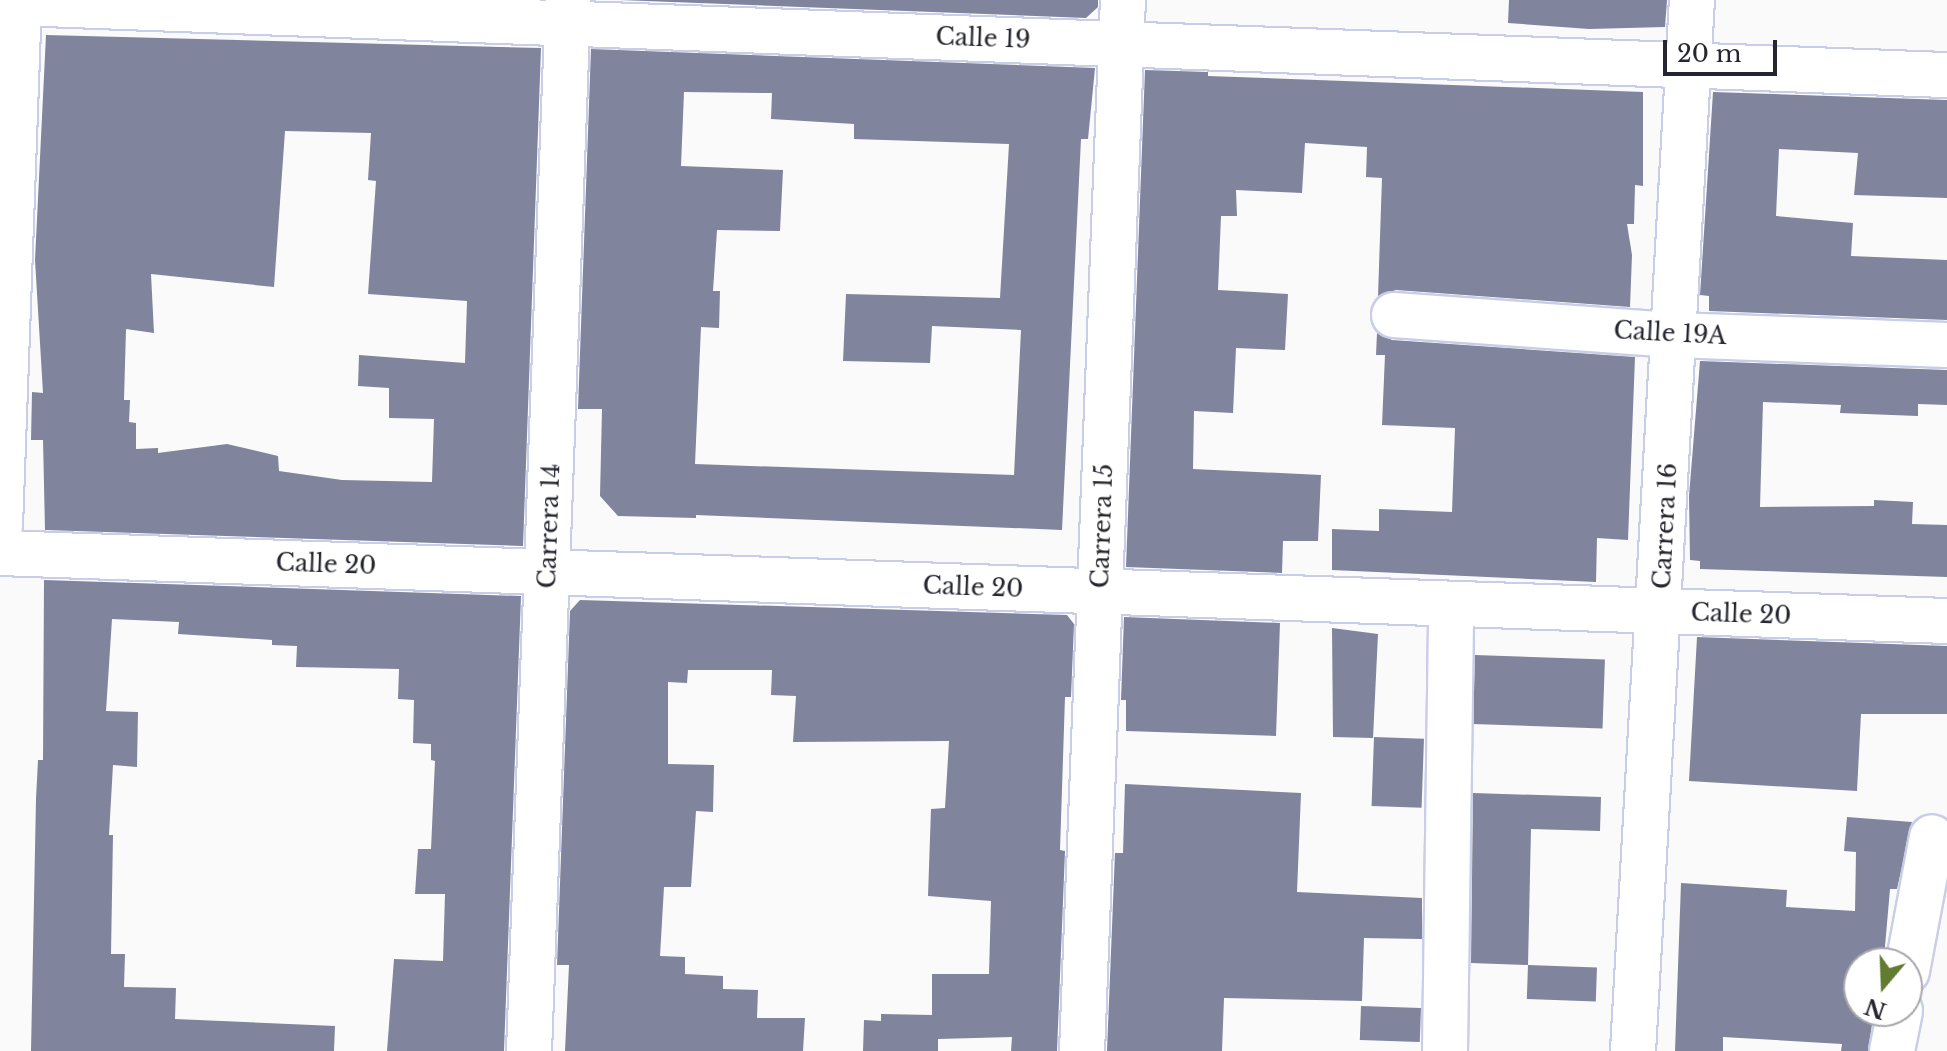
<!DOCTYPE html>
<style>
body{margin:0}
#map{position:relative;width:1947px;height:1051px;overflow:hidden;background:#fafafa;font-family:"Libre Baskerville",serif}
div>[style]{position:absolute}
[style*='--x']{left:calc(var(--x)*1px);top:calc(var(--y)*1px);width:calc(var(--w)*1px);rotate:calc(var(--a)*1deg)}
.building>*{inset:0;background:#80849c;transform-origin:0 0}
.roads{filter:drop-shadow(2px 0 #c9cee8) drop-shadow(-2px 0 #c9cee8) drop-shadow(0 2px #c9cee8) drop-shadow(0 -2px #c9cee8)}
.minor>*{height:44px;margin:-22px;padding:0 22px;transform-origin:22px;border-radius:22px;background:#fff}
.major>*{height:44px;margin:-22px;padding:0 22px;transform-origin:22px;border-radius:22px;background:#fff}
span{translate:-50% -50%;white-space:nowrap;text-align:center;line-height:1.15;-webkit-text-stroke:8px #fff;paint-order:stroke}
.street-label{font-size:24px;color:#252630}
.north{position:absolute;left:1843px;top:947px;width:80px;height:80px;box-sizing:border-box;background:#fff;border:2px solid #a8a8ac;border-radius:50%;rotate:199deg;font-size:22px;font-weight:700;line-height:32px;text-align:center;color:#252630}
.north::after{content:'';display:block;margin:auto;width:28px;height:36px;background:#617c31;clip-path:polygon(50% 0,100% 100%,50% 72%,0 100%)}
.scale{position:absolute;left:1663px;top:40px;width:114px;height:36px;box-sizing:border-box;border:4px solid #252630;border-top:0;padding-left:10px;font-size:24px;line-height:28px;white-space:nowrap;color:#252630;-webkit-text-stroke:6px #fff;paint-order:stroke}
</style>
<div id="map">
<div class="building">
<div style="clip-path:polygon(620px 0,1098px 0,1098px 7px,1086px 18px)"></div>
<div style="clip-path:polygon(1509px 0,1667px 0,1665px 27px,1589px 29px,1508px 23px)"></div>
<div style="clip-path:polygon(evenodd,46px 35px,541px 48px,523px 546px,45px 530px,43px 440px,31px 440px,32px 392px,43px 393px,35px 260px,46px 35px,285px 131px,371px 133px,368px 180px,376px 181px,368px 294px,467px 301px,465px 363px,359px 355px,358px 386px,389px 388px,389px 418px,434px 419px,432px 482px,342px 480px,279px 471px,278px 456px,227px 444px,158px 453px,158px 448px,136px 449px,136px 423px,129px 422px,130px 400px,124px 400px,126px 329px,154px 333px,151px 274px,274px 287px,285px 131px)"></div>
<div style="clip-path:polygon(evenodd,591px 49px,1095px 68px,1088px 139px,1081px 139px,1062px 530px,696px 515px,696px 518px,618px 516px,600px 496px,602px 409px,578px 409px,591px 49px,684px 92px,772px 93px,771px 119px,854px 124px,854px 139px,1009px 144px,1000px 298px,846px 294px,843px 361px,930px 363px,932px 326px,1021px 330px,1014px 475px,695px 464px,701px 327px,719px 328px,720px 291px,713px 291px,717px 230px,780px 231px,783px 170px,681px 166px,684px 92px)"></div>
<div style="clip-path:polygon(1145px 70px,1208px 72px,1208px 76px,1643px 92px,1643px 186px,1635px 185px,1634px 224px,1627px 224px,1632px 255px,1630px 307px,1396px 290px,1378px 296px,1382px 178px,1366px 177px,1367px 147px,1305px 143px,1302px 193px,1236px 190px,1237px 216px,1221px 216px,1218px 290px,1288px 294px,1285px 350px,1236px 348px,1233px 413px,1194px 411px,1193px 469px,1321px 475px,1318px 541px,1283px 541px,1282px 573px,1126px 567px)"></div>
<div style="clip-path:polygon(1713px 92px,1947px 100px,1947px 198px,1854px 195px,1858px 153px,1779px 149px,1776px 216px,1853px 223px,1851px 256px,1947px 260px,1947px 320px,1709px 311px,1709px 296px,1700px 295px)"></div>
<div style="clip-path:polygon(1377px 333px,1392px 340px,1635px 357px,1628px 540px,1597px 538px,1596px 582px,1332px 570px,1332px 529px,1379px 531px,1379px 509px,1452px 512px,1455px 428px,1382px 425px,1385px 355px,1376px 355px)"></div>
<div style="clip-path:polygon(1700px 361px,1947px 370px,1947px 405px,1918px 404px,1918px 416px,1840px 413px,1841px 405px,1763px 402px,1760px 507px,1874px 506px,1874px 500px,1913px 502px,1912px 524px,1947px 525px,1947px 577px,1700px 569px,1700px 561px,1690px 560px,1689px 496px)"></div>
<div style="clip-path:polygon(44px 580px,521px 596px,504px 1051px,387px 1051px,394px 959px,443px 961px,445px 894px,415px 894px,418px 849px,431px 849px,435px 761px,431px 760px,431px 744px,413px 743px,414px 700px,398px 699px,399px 669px,296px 667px,297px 646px,272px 645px,272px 640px,178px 634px,179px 622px,112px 619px,106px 711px,138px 712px,137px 767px,113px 765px,109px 835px,113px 835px,111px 954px,125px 954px,124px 987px,176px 988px,175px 1019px,335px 1026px,334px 1051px,31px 1051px,36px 799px,38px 760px,43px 760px)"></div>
<div style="clip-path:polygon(580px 600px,1067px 615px,1074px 624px,1071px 697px,1065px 697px,1060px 850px,1065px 851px,1057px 1051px,1011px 1051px,1012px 1037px,938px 1039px,938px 1051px,863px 1051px,864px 1020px,881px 1021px,881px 1014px,932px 1015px,932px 974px,989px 974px,991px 901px,928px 896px,931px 809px,945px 808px,949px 741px,793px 742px,796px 696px,771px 695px,772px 670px,688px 670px,687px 683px,668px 682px,668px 764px,714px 765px,713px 812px,696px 811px,691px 887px,664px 887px,660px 956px,685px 957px,685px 974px,723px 976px,723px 989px,758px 990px,757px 1018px,805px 1018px,803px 1051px,565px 1051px,569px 965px,557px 965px,570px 611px)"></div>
<div style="clip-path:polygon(1124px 617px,1280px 623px,1276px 736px,1126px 731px,1126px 700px,1121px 700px)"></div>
<div style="clip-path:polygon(1332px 628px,1378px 634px,1373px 738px,1333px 737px)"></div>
<div style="clip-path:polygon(1697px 637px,1947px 646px,1947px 714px,1861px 714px,1857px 791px,1689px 781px)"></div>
<div style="left:1475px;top:655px;width:130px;height:69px;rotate:2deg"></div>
<div style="left:1374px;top:737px;width:50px;height:69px;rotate:2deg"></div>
<div style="clip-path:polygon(1125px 784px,1301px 793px,1297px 892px,1422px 898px,1422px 939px,1364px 938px,1362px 1001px,1224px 998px,1222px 1051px,1107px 1051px,1115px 853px,1123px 853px)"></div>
<div style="clip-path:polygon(1473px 793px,1601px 797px,1600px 831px,1531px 829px,1528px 965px,1471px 963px)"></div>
<div style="clip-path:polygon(1847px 817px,1912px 822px,1897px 889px,1890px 889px,1884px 958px,1881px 958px,1880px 963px,1859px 963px,1859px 1011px,1874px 1011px,1868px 1051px,1841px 1051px,1842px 1044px,1723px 1037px,1723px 1051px,1675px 1051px,1681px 883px,1787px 890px,1786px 907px,1855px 911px,1856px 852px,1844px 851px)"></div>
<div style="left:1528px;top:965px;width:69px;height:34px;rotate:2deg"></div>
<div style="left:1361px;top:1006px;width:60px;height:34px;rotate:2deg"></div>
</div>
<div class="roads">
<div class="minor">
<div style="--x:18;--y:3;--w:1930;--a:2.14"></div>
<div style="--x:1394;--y:315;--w:281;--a:4.1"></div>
<div style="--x:1674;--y:335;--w:273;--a:2.1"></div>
<div style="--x:0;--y:526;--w:526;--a:-87.93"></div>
<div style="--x:0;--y:553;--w:1948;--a:2"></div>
<div style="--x:1907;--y:971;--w:136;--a:-79.4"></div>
<div style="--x:1445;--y:1051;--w:447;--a:-89.2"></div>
<div style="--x:1892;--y:1051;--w:41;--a:-78.7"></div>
</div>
<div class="major">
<div style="--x:529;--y:1051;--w:1052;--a:-87.87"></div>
<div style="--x:1082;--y:1051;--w:1052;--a:-87.77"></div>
<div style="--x:1633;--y:1051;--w:1053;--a:-86.79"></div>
</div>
</div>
<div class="street-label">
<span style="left:983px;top:38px;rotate:2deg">Calle 19</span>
<span style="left:1670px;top:333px;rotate:3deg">Calle 19A</span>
<span style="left:549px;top:526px;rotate:-88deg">Carrera 14</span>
<span style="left:1102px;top:526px;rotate:-88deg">Carrera 15</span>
<span style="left:1665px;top:526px;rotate:-87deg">Carrera 16</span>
<span style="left:326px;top:564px;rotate:2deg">Calle 20</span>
<span style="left:973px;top:587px;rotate:2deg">Calle 20</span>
<span style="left:1741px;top:614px;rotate:2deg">Calle 20</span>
</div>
<div class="north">N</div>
<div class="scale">20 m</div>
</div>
